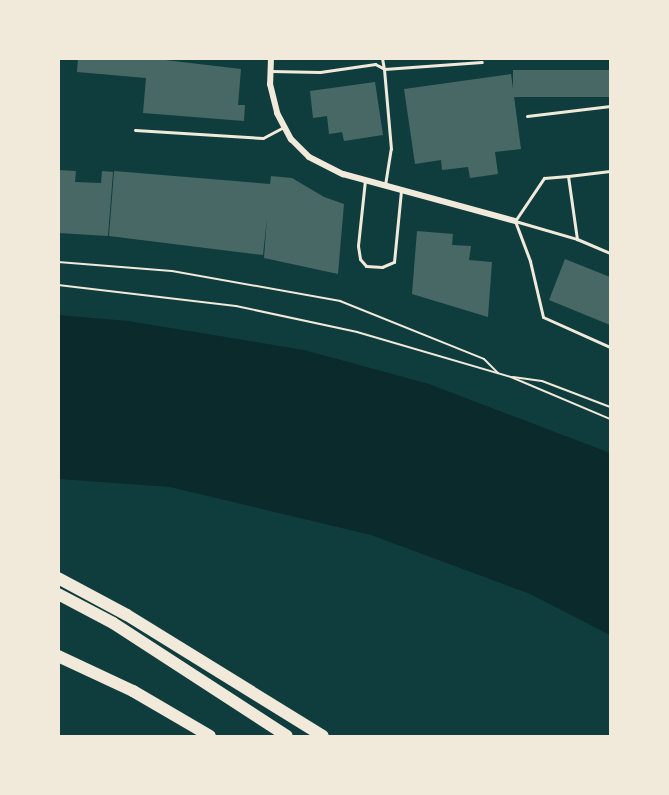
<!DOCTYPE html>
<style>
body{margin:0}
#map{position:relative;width:669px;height:795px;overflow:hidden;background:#0f3d3e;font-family:"Open Sans",sans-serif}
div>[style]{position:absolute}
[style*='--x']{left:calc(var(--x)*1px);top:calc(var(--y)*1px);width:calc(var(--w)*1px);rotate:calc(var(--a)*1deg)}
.water>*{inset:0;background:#0a2a2b}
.building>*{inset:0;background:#486865;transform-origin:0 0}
.path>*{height:2px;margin:-1px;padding:0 1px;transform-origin:1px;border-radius:1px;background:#f1e9da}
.service>*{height:3px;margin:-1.5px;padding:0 1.5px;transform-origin:1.5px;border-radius:1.5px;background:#f1e9da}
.minor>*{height:6px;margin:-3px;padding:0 3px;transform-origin:3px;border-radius:3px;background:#f1e9da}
.motorway>*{height:12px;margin:-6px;padding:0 6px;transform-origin:6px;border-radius:6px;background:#f1e9da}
span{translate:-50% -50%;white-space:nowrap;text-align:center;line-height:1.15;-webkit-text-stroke:6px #f1e9da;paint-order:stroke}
.frame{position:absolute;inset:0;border:60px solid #f1e9da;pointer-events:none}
</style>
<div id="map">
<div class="water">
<div style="clip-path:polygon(58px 315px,128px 321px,304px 350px,429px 384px,610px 453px,610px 635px,530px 594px,371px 535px,170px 487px,59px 479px)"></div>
</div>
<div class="building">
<div style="clip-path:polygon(78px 58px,148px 58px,241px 69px,238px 105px,245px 105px,244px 121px,143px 113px,146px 78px,77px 72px)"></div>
<div style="left:610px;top:70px;width:27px;height:97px;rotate:90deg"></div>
<div style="clip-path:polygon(511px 74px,521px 149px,495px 152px,498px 174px,470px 178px,468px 167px,442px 170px,441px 160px,415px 164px,404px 89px)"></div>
<div style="clip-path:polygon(375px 82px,383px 135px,344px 141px,342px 132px,329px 134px,327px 116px,313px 118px,310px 91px)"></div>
<div style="clip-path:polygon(58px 170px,76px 171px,75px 182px,101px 183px,102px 171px,113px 172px,108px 236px,58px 233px)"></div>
<div style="clip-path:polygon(114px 171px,270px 184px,271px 176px,292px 178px,324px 197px,344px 204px,338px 274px,264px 258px,267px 218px,263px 255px,109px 236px)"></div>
<div style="clip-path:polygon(417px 231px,453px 234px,452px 245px,471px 246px,469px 260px,492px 262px,488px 317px,412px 294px)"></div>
<div style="clip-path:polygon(565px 259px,610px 277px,610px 325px,549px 300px)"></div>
</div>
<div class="path">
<div style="--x:58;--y:262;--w:114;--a:4.5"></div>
<div style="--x:172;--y:271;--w:171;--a:10.1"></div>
<div style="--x:340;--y:301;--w:155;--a:21.9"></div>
<div style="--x:484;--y:359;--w:20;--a:45"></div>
<div style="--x:58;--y:285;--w:179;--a:6.7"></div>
<div style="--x:236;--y:306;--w:124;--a:12.1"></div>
<div style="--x:357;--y:332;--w:160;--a:16.3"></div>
<div style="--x:511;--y:377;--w:108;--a:23"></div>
<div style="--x:513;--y:377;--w:29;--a:8"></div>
<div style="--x:542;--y:381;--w:73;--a:20.9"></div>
</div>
<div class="service">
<div style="--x:382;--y:58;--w:11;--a:80"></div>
<div style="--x:271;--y:71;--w:49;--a:1.2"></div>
<div style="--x:320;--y:72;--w:56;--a:-8.3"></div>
<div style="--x:375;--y:64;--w:9;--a:27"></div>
<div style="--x:527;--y:116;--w:84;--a:-6.9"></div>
<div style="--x:135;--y:130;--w:128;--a:3.6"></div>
<div style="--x:263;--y:138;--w:24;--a:-28"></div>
<div style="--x:610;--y:171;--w:42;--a:173.2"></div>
<div style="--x:568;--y:176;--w:64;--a:81.9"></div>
<div style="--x:577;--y:239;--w:36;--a:23"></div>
<div style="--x:365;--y:180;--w:66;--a:96.1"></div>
<div style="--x:358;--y:246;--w:13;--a:81"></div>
<div style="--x:360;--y:259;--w:9;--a:49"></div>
<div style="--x:366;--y:266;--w:16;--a:4"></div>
<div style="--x:382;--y:267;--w:13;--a:-23"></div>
<div style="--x:394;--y:262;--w:72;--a:-84.4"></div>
<div style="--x:385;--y:185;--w:36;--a:-81"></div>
<div style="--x:391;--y:149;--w:80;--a:-95"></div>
<div style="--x:384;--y:69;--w:98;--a:-4.1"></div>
<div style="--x:515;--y:221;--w:43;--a:69.4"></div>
<div style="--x:530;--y:261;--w:57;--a:76.9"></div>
<div style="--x:543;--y:317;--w:73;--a:24.1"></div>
<div style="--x:515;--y:221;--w:52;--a:-56"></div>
<div style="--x:544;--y:178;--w:24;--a:-5"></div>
<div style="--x:515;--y:221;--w:65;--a:16.2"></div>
</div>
<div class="minor">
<div style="--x:271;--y:58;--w:26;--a:92"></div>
<div style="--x:270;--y:84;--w:30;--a:76"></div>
<div style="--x:277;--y:113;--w:30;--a:62"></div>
<div style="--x:291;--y:139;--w:25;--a:45"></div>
<div style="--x:309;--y:157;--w:38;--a:27"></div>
<div style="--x:343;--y:174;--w:178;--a:15.3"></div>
</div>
<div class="motorway">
<div style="--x:58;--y:578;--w:78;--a:28.2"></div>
<div style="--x:127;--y:615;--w:230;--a:31.7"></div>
<div style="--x:58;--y:594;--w:62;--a:27.8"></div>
<div style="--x:113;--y:623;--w:207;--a:33"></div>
<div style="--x:58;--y:656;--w:83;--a:25"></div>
<div style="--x:133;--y:691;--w:89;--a:30.3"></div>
</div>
<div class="frame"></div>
</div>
